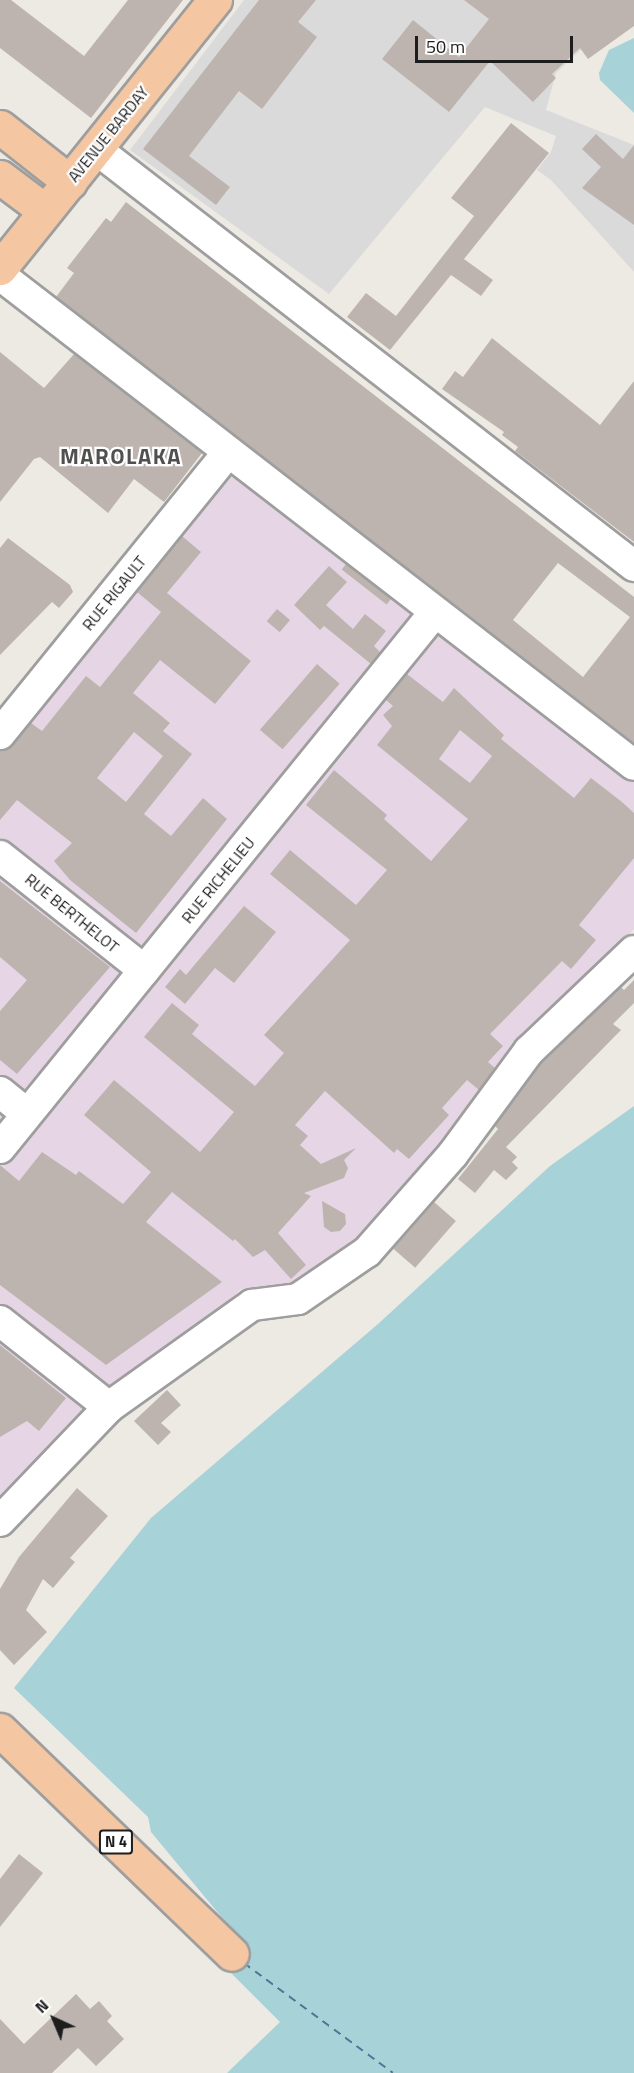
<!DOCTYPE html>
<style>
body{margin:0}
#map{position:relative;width:634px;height:2073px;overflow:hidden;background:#ede9e3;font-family:"Titillium Web",sans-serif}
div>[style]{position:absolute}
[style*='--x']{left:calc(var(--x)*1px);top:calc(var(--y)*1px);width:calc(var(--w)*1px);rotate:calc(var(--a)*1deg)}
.residential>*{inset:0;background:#dbdada}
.industrial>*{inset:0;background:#e6d6e5}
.water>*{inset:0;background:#a7d2d8}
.ferry>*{height:1.5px;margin-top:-0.75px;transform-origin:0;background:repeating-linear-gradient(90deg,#4b7895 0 8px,transparent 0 14px)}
.building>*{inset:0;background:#bdb4b0;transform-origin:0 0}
.roads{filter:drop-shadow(2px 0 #9e9e9e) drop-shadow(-2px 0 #9e9e9e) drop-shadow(0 2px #9e9e9e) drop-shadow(0 -2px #9e9e9e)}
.minor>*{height:30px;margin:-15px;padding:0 15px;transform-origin:15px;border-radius:15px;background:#fff}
.major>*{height:33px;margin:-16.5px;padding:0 16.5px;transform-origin:16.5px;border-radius:16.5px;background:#f4c7a2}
span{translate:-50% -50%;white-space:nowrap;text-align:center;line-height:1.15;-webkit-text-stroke:4.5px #fff;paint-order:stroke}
.shield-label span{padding:2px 4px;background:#fff;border:2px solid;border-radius:4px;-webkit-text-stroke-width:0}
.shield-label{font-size:15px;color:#1d1d1d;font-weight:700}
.street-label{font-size:16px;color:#1d1d1d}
.district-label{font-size:22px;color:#505050;font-weight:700;letter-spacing:1.5px}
.north{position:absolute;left:24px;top:1989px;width:60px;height:60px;-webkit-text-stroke:4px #fff;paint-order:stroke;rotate:316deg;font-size:16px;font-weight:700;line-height:24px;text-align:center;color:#1d1d1d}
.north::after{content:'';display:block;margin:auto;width:21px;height:27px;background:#1d1d1d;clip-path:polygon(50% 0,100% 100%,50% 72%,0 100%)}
.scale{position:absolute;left:415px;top:36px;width:158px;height:27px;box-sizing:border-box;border:3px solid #1d1d1d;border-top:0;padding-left:8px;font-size:18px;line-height:21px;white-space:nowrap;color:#1d1d1d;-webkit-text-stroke:4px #fff;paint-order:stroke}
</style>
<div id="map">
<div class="residential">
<div style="clip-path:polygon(244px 0,634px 0,556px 73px,546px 110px,634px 145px,634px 272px,551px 180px,537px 170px,551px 152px,556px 136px,485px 107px,329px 294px,130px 150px)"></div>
</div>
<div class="industrial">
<div style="clip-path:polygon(227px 463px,634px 773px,634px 929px,387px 1222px,284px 1298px,241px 1289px,179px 1348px,0 1500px,0 748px)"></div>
</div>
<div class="water">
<div style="clip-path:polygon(634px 38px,634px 113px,600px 80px,599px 73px,609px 50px)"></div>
<div style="clip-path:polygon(634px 1106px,634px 2073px,227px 2073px,280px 2022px,222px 1964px,243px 1943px,151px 1832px,148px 1817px,14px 1688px,151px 1518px,378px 1324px,550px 1166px)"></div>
</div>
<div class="ferry">
<div style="--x:244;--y:1963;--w:185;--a:36.4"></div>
</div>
<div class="building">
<div style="clip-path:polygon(0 0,11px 0,84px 56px,128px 0,183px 0,91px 118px,0 48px)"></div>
<div style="clip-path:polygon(259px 0,316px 0,298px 22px,317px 37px,262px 109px,239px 91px,189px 156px,230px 187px,216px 205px,143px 149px)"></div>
<div style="clip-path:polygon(464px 0,634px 0,634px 26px,588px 59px,580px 48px,552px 74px,556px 78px,533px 102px,490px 61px,449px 112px,382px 59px,413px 20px,459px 57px,489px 19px)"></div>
<div style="clip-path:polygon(511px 123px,549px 153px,464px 259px,493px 280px,481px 296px,451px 275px,390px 350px,347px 317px,366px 293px,396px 316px,474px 216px,451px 198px)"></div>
<div style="clip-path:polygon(596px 134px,623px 159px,634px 145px,634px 225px,582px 188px,601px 167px,582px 149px)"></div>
<div style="clip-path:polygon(evenodd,126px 202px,634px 597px,634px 743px,56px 297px,74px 273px,67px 268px,106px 218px,111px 222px,126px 202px,558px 563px,630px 617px,583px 677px,513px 620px,558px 563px)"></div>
<div style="clip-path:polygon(492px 338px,600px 425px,634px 381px,634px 542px,515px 451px,518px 447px,502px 435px,504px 432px,442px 389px,455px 371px,463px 377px)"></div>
<div style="clip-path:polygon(0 352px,44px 388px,74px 354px,202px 453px,164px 502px,134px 479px,108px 513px,40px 457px,34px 459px,0 502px)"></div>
<div style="clip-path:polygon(evenodd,182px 536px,201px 552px,167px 593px,251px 661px,215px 704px,160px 660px,133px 693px,170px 723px,163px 731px,192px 754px,144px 814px,171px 836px,203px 798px,227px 819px,136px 933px,70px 880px,54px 861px,72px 843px,17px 800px,0 820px,0 751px,13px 745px,31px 723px,42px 731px,86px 676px,100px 687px,161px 612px,137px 592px,182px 536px,134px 732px,163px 756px,126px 802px,97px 778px,134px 732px)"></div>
<div style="clip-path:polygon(8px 538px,70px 585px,73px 592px,59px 608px,52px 602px,0 655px,0 548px)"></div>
<div style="left:346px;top:564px;width:57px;height:7px;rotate:38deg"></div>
<div style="clip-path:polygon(329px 566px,347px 582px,326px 605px,353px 629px,365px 614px,386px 631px,374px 646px,380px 652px,371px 664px,324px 626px,320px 630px,294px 605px)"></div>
<div style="left:277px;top:609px;width:17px;height:16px;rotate:40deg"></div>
<div style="left:317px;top:664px;width:30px;height:87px;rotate:41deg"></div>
<div style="clip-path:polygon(evenodd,407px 674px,443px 702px,454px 688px,504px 735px,501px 739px,574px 798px,591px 778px,622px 802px,634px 813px,634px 858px,579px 925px,596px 940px,571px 969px,562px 961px,490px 1034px,503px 1046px,488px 1062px,495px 1068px,479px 1090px,467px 1080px,442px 1108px,449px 1115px,409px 1159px,397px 1149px,394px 1153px,325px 1091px,295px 1125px,308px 1136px,300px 1145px,321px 1164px,356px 1148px,344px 1160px,348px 1168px,344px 1178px,304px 1193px,311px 1196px,278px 1233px,306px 1265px,291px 1279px,265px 1250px,253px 1257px,235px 1239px,233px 1241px,172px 1192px,146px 1222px,222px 1282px,106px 1365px,0 1285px,0 1165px,19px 1181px,42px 1152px,76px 1175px,79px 1171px,123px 1204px,151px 1172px,84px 1115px,114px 1080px,200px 1152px,234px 1112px,144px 1037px,172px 1003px,199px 1025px,192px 1034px,255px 1086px,284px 1053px,264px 1035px,350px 940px,270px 874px,290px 850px,356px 905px,387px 870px,306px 805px,334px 770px,387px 815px,384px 819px,431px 861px,468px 819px,377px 745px,392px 726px,383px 715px,393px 706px,386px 700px,407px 674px,460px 730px,492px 756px,470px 783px,439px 759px,460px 730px)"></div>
<div style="clip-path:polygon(0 881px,110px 967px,17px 1074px,0 1060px,0 1011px,27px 980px,0 957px)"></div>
<div style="clip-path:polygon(244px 906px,276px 932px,234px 983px,215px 968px,185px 1004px,165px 987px,180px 969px,186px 975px)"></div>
<div style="clip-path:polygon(634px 980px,634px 1003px,613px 1024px,621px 1030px,506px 1147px,517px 1157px,512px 1162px,518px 1168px,506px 1180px,494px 1170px,475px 1193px,458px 1179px,498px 1129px,495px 1126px,542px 1062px,621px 987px,624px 990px)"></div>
<div style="clip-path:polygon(322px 1201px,345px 1214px,346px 1224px,340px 1231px,331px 1232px,324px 1227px)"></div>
<div style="left:434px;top:1202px;width:29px;height:62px;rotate:41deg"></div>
<div style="clip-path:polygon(0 1345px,66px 1398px,39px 1431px,27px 1421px,0 1437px)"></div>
<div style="clip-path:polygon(167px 1390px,181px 1405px,161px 1423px,171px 1432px,158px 1445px,134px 1421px)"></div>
<div style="clip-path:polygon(77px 1488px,108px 1516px,70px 1558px,75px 1562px,53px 1588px,43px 1579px,26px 1610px,47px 1632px,14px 1665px,0 1650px,0 1589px,19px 1557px)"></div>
<div style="clip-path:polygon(19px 1854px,43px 1873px,0 1927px,0 1879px)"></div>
<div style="clip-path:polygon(76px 1994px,90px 2009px,99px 2001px,112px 2016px,107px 2021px,124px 2039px,96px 2066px,78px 2048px,52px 2073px,0 2073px,0 2019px,24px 2044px)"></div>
</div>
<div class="roads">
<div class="minor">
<div style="--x:96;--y:149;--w:681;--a:37.78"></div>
<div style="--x:0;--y:275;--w:801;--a:37.7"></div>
<div style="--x:0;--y:734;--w:363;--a:-51"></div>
<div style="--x:0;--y:856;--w:184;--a:38.4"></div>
<div style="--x:0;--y:1092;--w:33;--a:39"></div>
<div style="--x:0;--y:1148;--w:690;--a:-50.94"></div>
<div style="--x:0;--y:1321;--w:139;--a:38.3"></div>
<div style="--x:0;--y:1521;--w:158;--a:-46.3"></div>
<div style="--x:109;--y:1407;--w:176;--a:-35.5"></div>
<div style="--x:252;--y:1305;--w:46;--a:-7.4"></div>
<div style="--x:298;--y:1299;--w:83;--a:-34.3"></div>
<div style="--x:367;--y:1252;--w:130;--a:-48.7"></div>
<div style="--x:453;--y:1154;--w:128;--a:-53.6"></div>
<div style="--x:529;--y:1051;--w:145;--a:-43.6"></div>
</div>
<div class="major">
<div style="--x:0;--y:127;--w:89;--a:38.2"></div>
<div style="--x:0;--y:177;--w:55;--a:36.9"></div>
<div style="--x:0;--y:268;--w:344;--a:-51.3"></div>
<div style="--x:0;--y:1730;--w:322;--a:44"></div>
</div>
</div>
<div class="shield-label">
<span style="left:116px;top:1842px">N 4</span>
</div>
<div class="street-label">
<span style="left:108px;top:134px;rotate:-51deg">AVENUE BARDAY</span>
<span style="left:114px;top:593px;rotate:-51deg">RUE RIGAULT</span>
<span style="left:218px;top:880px;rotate:-51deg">RUE RICHELIEU</span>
<span style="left:72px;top:913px;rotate:39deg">RUE BERTHELOT</span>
</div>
<div class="district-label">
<span style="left:121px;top:457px">MAROLAKA</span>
</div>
<div class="north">N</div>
<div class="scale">50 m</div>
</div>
